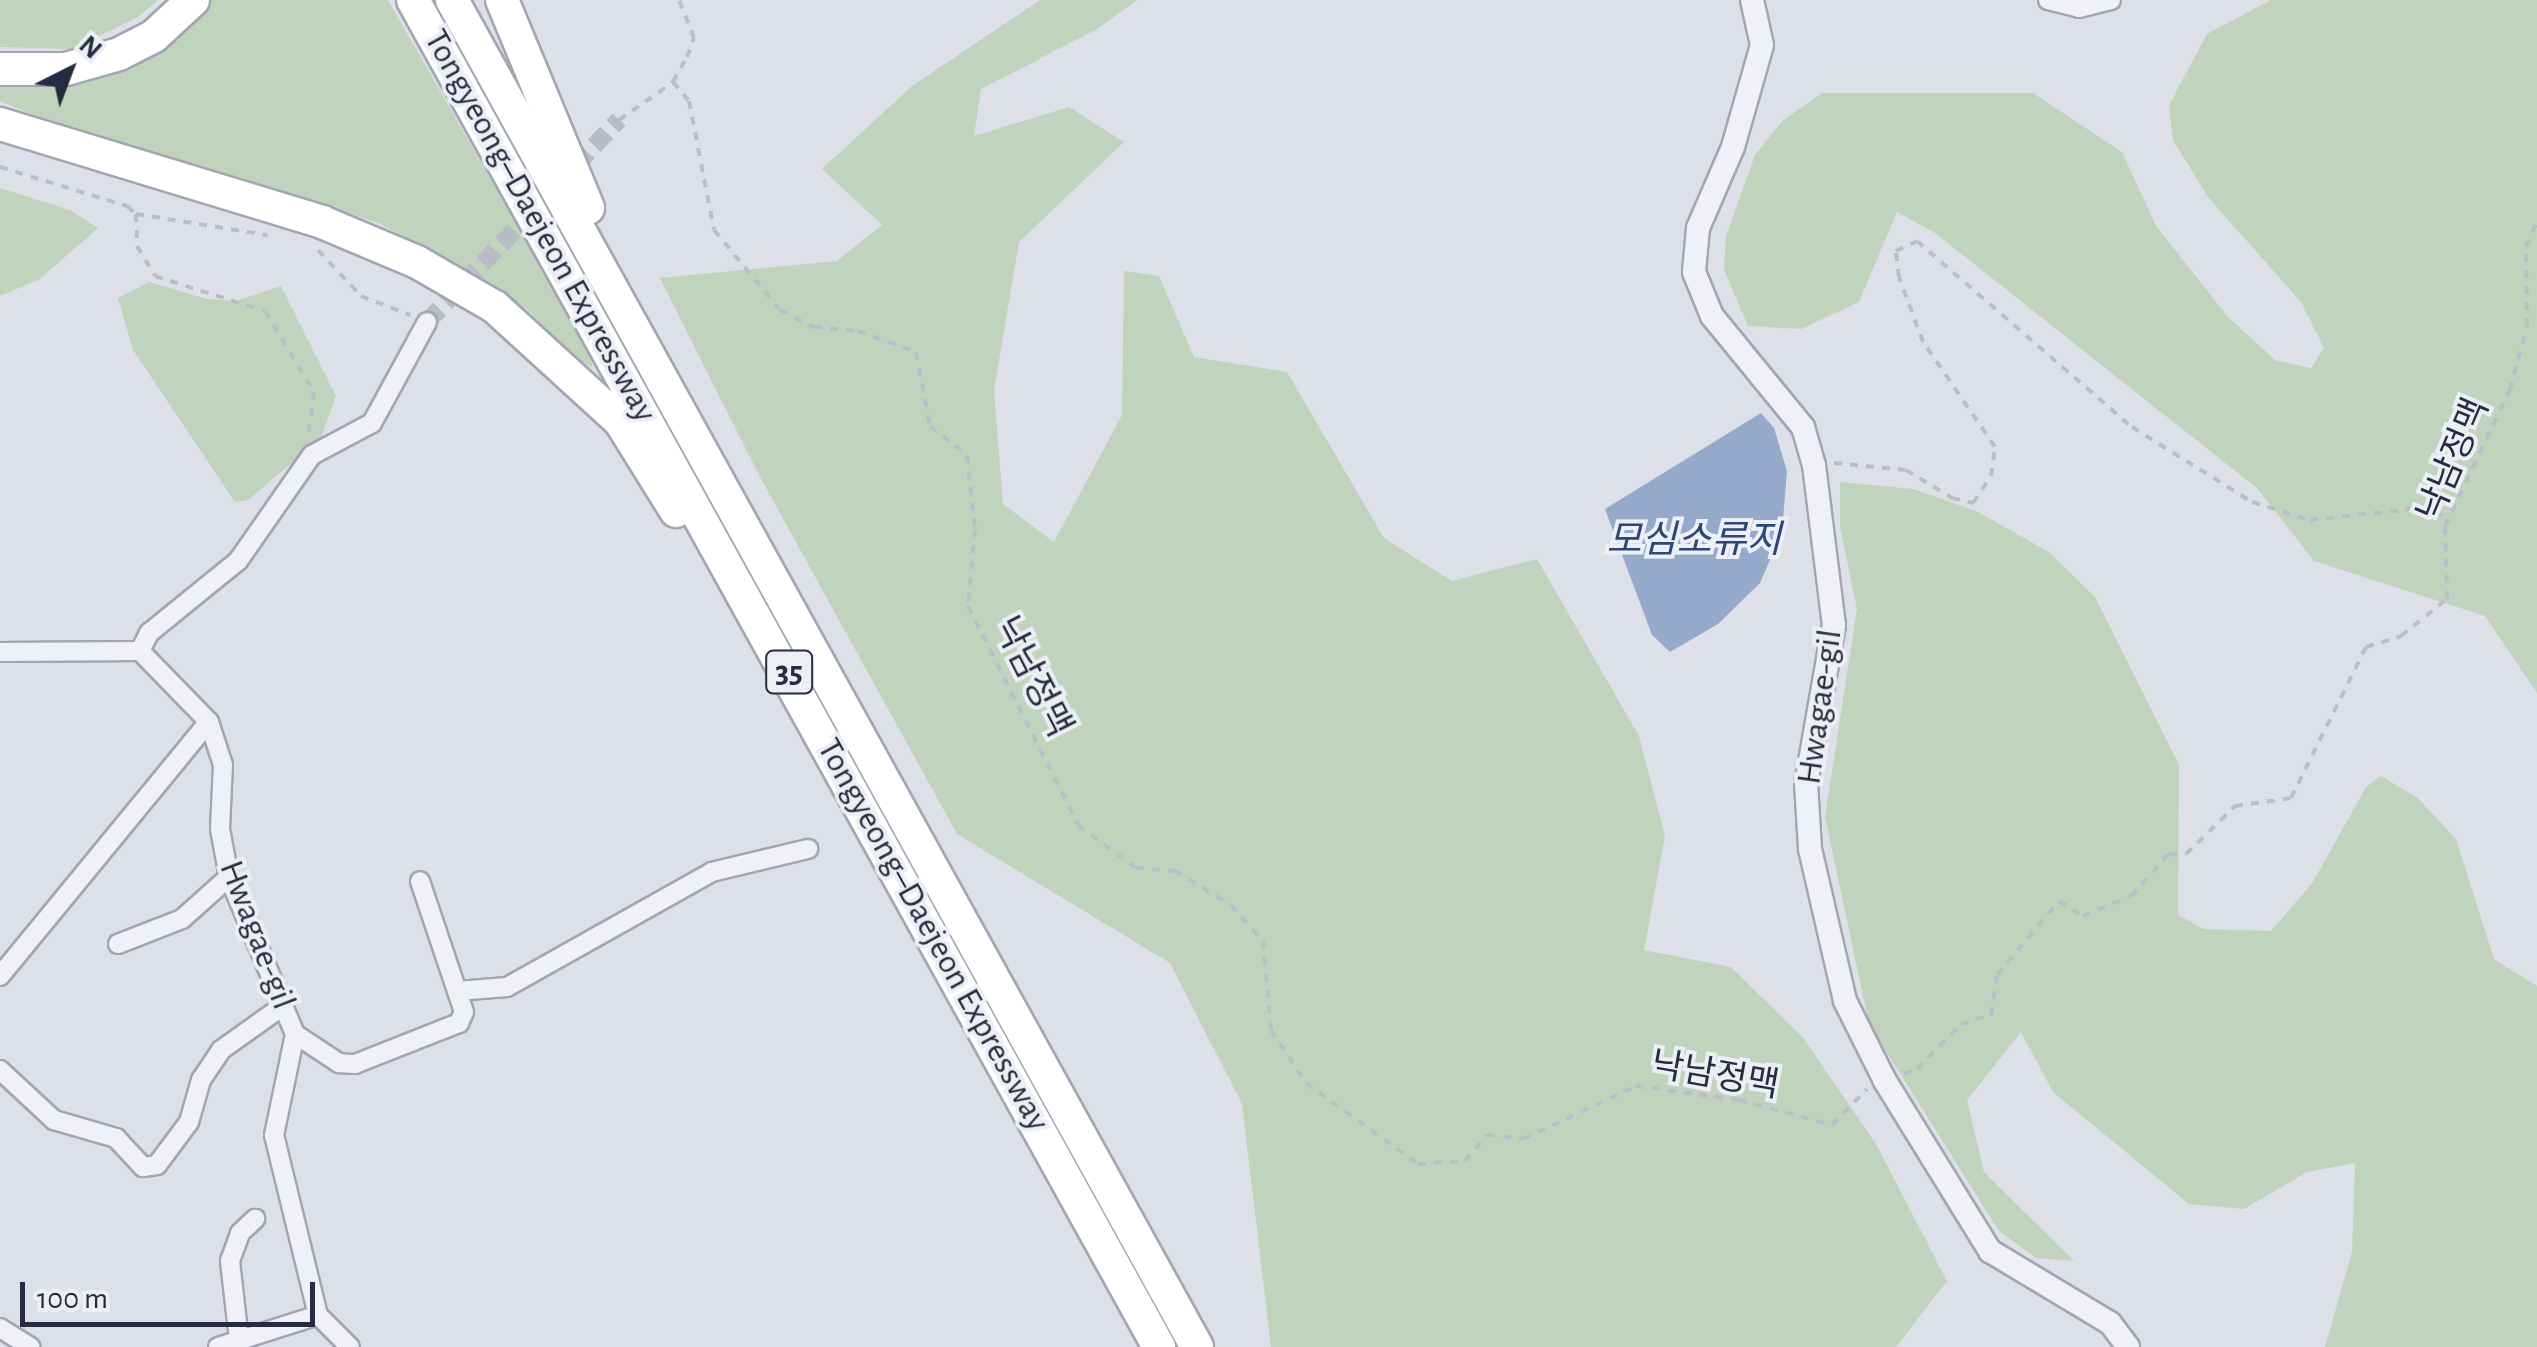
<!DOCTYPE html>
<meta charset="utf-8">
<style>
body{margin:0}
#map{position:relative;width:2537px;height:1347px;overflow:hidden;background:#dde0e8;font-family:"Alegreya Sans","Noto Sans KR",sans-serif}
div>[style]{position:absolute}
[style*='--x']{left:calc(var(--x)*1px);top:calc(var(--y)*1px);width:calc(var(--w)*1px);rotate:calc(var(--a)*1deg)}
.green>*{inset:0;background:#c0d3bd}
.water>*{inset:0;background:#95a9cb}
.minor-tunnel>*{height:18px;margin-top:-9px;transform-origin:0;background:repeating-linear-gradient(90deg,#b8bcc6 0 18px,transparent 0 27px)}
.path>*{height:4px;margin-top:-2px;transform-origin:0;background:repeating-linear-gradient(90deg,#bbbec7 0 8px,transparent 0 16px)}
.roads{filter:drop-shadow(2px 0 #a2a6b2) drop-shadow(-2px 0 #a2a6b2) drop-shadow(0 2px #a2a6b2) drop-shadow(0 -2px #a2a6b2)}
.minor>*{height:18px;margin:-9px;padding:0 9px;transform-origin:9px;border-radius:9px;background:#f0f1f6}
.tertiary>*{height:22px;margin:-11px;padding:0 11px;transform-origin:11px;border-radius:11px;background:#f0f1f6}
.motorway>*{height:32px;margin:-16px;padding:0 16px;transform-origin:16px;border-radius:16px;background:#fff}
span{translate:-50% -50%;white-space:nowrap;text-align:center;line-height:1.15;-webkit-text-stroke:8px #eceff6;paint-order:stroke}
.shield-label span{padding:2px 8px;background:#eceff6;border:2px solid;border-radius:8px;-webkit-text-stroke-width:0}
.shield-label{font-size:32px;color:#252c40;font-weight:700}
.street-label{font-size:35px;color:#252c40}
.water-label{font-size:38px;color:#2d4676;font-style:italic}
.north{position:absolute;left:20px;top:20px;width:100px;height:100px;-webkit-text-stroke:8px #eceff6;paint-order:stroke;rotate:42deg;font-size:28px;font-weight:700;line-height:40px;text-align:center;color:#252c40}
.north::after{content:'';display:block;margin:auto;width:35px;height:45px;background:#252c40;clip-path:polygon(50% 0,100% 100%,50% 72%,0 100%)}
.scale{position:absolute;left:20px;top:1282px;width:295px;height:45px;box-sizing:border-box;border:5px solid #252c40;border-top:0;padding-left:12px;font-size:30px;line-height:35px;white-space:nowrap;color:#252c40;-webkit-text-stroke:8px #eceff6;paint-order:stroke}
</style>
<div id="map">
<div class="green">
<div style="clip-path:polygon(0 0,158px 0,138px 17px,72px 49px,0 47px)"></div>
<div style="clip-path:polygon(211px 0,388px 0,591px 354px,592px 367px,570px 356px,527px 309px,379px 223px,75px 132px,0 101px,0 80px,45px 86px,125px 65px,169px 41px)"></div>
<div style="clip-path:polygon(1040px 0,1137px 0,1097px 29px,981px 89px,974px 136px,1069px 107px,1124px 142px,1019px 242px,994px 390px,1003px 504px,1054px 542px,1122px 415px,1124px 271px,1159px 276px,1194px 357px,1287px 372px,1384px 538px,1452px 581px,1537px 559px,1639px 736px,1665px 836px,1644px 950px,1731px 967px,1804px 1039px,1876px 1144px,1947px 1281px,1896px 1347px,1271px 1347px,1242px 1104px,1170px 963px,957px 834px,760px 477px,660px 278px,837px 261px,882px 225px,822px 169px,912px 86px)"></div>
<div style="clip-path:polygon(2271px 0,2537px 0,2537px 693px,2485px 616px,2314px 561px,2258px 489px,1935px 233px,1897px 212px,1859px 302px,1801px 329px,1748px 326px,1724px 270px,1726px 236px,1755px 155px,1782px 121px,1822px 93px,2033px 93px,2122px 152px,2156px 226px,2228px 317px,2275px 360px,2311px 368px,2324px 348px,2301px 302px,2208px 197px,2173px 140px,2169px 105px,2207px 34px)"></div>
<div style="clip-path:polygon(0 188px,70px 210px,98px 228px,40px 279px,0 296px)"></div>
<div style="clip-path:polygon(149px 282px,207px 299px,236px 301px,281px 286px,336px 396px,321px 438px,248px 500px,235px 502px,133px 350px,118px 298px)"></div>
<div style="clip-path:polygon(1840px 482px,1913px 489px,1976px 511px,2049px 552px,2095px 597px,2179px 765px,2178px 915px,2204px 929px,2271px 931px,2313px 882px,2366px 787px,2381px 776px,2418px 798px,2456px 839px,2494px 959px,2537px 986px,2537px 1347px,2325px 1347px,2352px 1252px,2355px 1163px,2307px 1172px,2244px 1209px,2189px 1204px,2053px 1092px,2021px 1032px,1967px 1100px,1984px 1172px,2074px 1261px,2036px 1258px,1999px 1231px,1869px 1024px,1825px 817px,1857px 609px,1840px 527px)"></div>
</div>
<div class="water">
<div style="clip-path:polygon(1761px 413px,1774px 428px,1787px 471px,1782px 532px,1760px 583px,1718px 624px,1670px 652px,1652px 635px,1605px 509px)"></div>
</div>
<div class="minor-tunnel">
<div style="--x:427;--y:322;--w:279;--a:-46.5"></div>
</div>
<div class="path">
<div style="--x:673;--y:82;--w:25;--a:50"></div>
<div style="--x:689;--y:101;--w:131;--a:79"></div>
<div style="--x:714;--y:230;--w:104;--a:50.5"></div>
<div style="--x:780;--y:310;--w:38;--a:27"></div>
<div style="--x:814;--y:327;--w:44;--a:5.2"></div>
<div style="--x:858;--y:331;--w:62;--a:19.9"></div>
<div style="--x:916;--y:352;--w:75;--a:79.3"></div>
<div style="--x:930;--y:426;--w:47;--a:38.1"></div>
<div style="--x:967;--y:455;--w:74;--a:83.8"></div>
<div style="--x:975;--y:529;--w:77;--a:95.2"></div>
<div style="--x:968;--y:606;--w:245;--a:63.3"></div>
<div style="--x:1078;--y:825;--w:72;--a:36.6"></div>
<div style="--x:1136;--y:868;--w:39;--a:4"></div>
<div style="--x:1175;--y:871;--w:66;--a:31.3"></div>
<div style="--x:1231;--y:905;--w:48;--a:48.4"></div>
<div style="--x:1263;--y:941;--w:89;--a:84.9"></div>
<div style="--x:1271;--y:1030;--w:64;--a:56.6"></div>
<div style="--x:1306;--y:1083;--w:138;--a:35.9"></div>
<div style="--x:1418;--y:1164;--w:47;--a:-3.7"></div>
<div style="--x:1465;--y:1161;--w:34;--a:-50"></div>
<div style="--x:1487;--y:1135;--w:36;--a:6"></div>
<div style="--x:1523;--y:1139;--w:125;--a:-25.1"></div>
<div style="--x:1636;--y:1086;--w:104;--a:7.7"></div>
<div style="--x:1739;--y:1100;--w:96;--a:15"></div>
<div style="--x:1832;--y:1125;--w:50;--a:-45.8"></div>
<div style="--x:619;--y:120;--w:66;--a:-35.1"></div>
<div style="--x:673;--y:82;--w:29;--a:-61"></div>
<div style="--x:687;--y:57;--w:20;--a:-70"></div>
<div style="--x:694;--y:38;--w:41;--a:-111.5"></div>
<div style="--x:0;--y:167;--w:133;--a:17.1"></div>
<div style="--x:127;--y:206;--w:12;--a:42"></div>
<div style="--x:136;--y:214;--w:133;--a:9.1"></div>
<div style="--x:136;--y:214;--w:32;--a:88"></div>
<div style="--x:137;--y:246;--w:35;--a:59"></div>
<div style="--x:155;--y:276;--w:115;--a:17.7"></div>
<div style="--x:265;--y:311;--w:95;--a:58.8"></div>
<div style="--x:314;--y:392;--w:43;--a:97.9"></div>
<div style="--x:318;--y:250;--w:63;--a:46.9"></div>
<div style="--x:361;--y:296;--w:53;--a:21.2"></div>
<div style="--x:1834;--y:463;--w:72;--a:5.6"></div>
<div style="--x:1906;--y:470;--w:54;--a:31.3"></div>
<div style="--x:1952;--y:498;--w:22;--a:13"></div>
<div style="--x:1973;--y:503;--w:32;--a:-56"></div>
<div style="--x:1991;--y:476;--w:29;--a:-82"></div>
<div style="--x:1995;--y:447;--w:127;--a:-124.4"></div>
<div style="--x:1923;--y:342;--w:69;--a:-110.3"></div>
<div style="--x:1899;--y:277;--w:26;--a:-97"></div>
<div style="--x:1896;--y:251;--w:23;--a:-25"></div>
<div style="--x:1917;--y:241;--w:284;--a:40.9"></div>
<div style="--x:2132;--y:427;--w:142;--a:32"></div>
<div style="--x:2252;--y:502;--w:61;--a:17.2"></div>
<div style="--x:2310;--y:520;--w:111;--a:-6.2"></div>
<div style="--x:2420;--y:508;--w:29;--a:20"></div>
<div style="--x:1904;--y:1074;--w:14;--a:-21"></div>
<div style="--x:1917;--y:1069;--w:63;--a:-45.6"></div>
<div style="--x:1961;--y:1024;--w:31;--a:-17"></div>
<div style="--x:1991;--y:1015;--w:40;--a:-81.5"></div>
<div style="--x:1997;--y:975;--w:97;--a:-50"></div>
<div style="--x:2059;--y:901;--w:28;--a:32"></div>
<div style="--x:2083;--y:916;--w:52;--a:-22.6"></div>
<div style="--x:2131;--y:896;--w:57;--a:-47.9"></div>
<div style="--x:2169;--y:854;--w:17;--a:0"></div>
<div style="--x:2186;--y:854;--w:69;--a:-44.4"></div>
<div style="--x:2235;--y:806;--w:57;--a:-8.1"></div>
<div style="--x:2291;--y:798;--w:169;--a:-63.6"></div>
<div style="--x:2366;--y:647;--w:37;--a:-17"></div>
<div style="--x:2401;--y:636;--w:59;--a:-38.8"></div>
<div style="--x:2447;--y:599;--w:73;--a:-91.6"></div>
<div style="--x:2445;--y:526;--w:151;--a:-64.5"></div>
<div style="--x:2510;--y:390;--w:66;--a:-75.1"></div>
<div style="--x:2527;--y:326;--w:79;--a:-90.7"></div>
<div style="--x:2526;--y:247;--w:28;--a:-67"></div>
</div>
<div class="roads">
<div class="minor">
<div style="--x:2048;--y:0;--w:32;--a:14"></div>
<div style="--x:2079;--y:8;--w:33;--a:-14"></div>
<div style="--x:140;--y:651;--w:99;--a:45.8"></div>
<div style="--x:209;--y:722;--w:45;--a:72"></div>
<div style="--x:223;--y:765;--w:64;--a:92.7"></div>
<div style="--x:220;--y:829;--w:49;--a:79.4"></div>
<div style="--x:229;--y:877;--w:170;--a:67.2"></div>
<div style="--x:295;--y:1034;--w:103;--a:101.7"></div>
<div style="--x:274;--y:1135;--w:185;--a:76.3"></div>
<div style="--x:318;--y:1315;--w:45;--a:45"></div>
<div style="--x:0;--y:652;--w:140;--a:-0.4"></div>
<div style="--x:140;--y:651;--w:20;--a:-63"></div>
<div style="--x:149;--y:633;--w:114;--a:-39"></div>
<div style="--x:238;--y:561;--w:129;--a:-55.1"></div>
<div style="--x:312;--y:455;--w:68;--a:-28.1"></div>
<div style="--x:372;--y:423;--w:115;--a:-61.4"></div>
<div style="--x:118;--y:944;--w:69;--a:-21.3"></div>
<div style="--x:182;--y:919;--w:63;--a:-41.8"></div>
<div style="--x:0;--y:976;--w:329;--a:-50.6"></div>
<div style="--x:457;--y:991;--w:50;--a:-4.6"></div>
<div style="--x:507;--y:987;--w:235;--a:-29.3"></div>
<div style="--x:712;--y:872;--w:99;--a:-13.5"></div>
<div style="--x:295;--y:1034;--w:53;--a:33.4"></div>
<div style="--x:339;--y:1063;--w:16;--a:4"></div>
<div style="--x:355;--y:1064;--w:112;--a:-21.5"></div>
<div style="--x:459;--y:1023;--w:12;--a:-66"></div>
<div style="--x:464;--y:1012;--w:138;--a:-108.6"></div>
<div style="--x:0;--y:1070;--w:74;--a:42.8"></div>
<div style="--x:54;--y:1120;--w:65;--a:16.2"></div>
<div style="--x:116;--y:1138;--w:40;--a:47"></div>
<div style="--x:143;--y:1167;--w:14;--a:-8"></div>
<div style="--x:157;--y:1165;--w:54;--a:-53.3"></div>
<div style="--x:189;--y:1122;--w:44;--a:-74.1"></div>
<div style="--x:201;--y:1080;--w:36;--a:-56"></div>
<div style="--x:221;--y:1050;--w:77;--a:-35.5"></div>
<div style="--x:0;--y:1328;--w:36;--a:32"></div>
<div style="--x:239;--y:1340;--w:80;--a:-96.5"></div>
<div style="--x:230;--y:1261;--w:30;--a:-70"></div>
<div style="--x:240;--y:1233;--w:21;--a:-43"></div>
<div style="--x:218;--y:1347;--w:105;--a:-17.7"></div>
</div>
<div class="tertiary">
<div style="--x:1752;--y:0;--w:46;--a:77.5"></div>
<div style="--x:1762;--y:45;--w:106;--a:105.9"></div>
<div style="--x:1733;--y:147;--w:88;--a:113.4"></div>
<div style="--x:1698;--y:228;--w:44;--a:95.2"></div>
<div style="--x:1694;--y:272;--w:48;--a:67.8"></div>
<div style="--x:1712;--y:316;--w:144;--a:50.7"></div>
<div style="--x:1803;--y:427;--w:40;--a:74"></div>
<div style="--x:1814;--y:465;--w:161;--a:82.9"></div>
<div style="--x:1834;--y:625;--w:160;--a:100"></div>
<div style="--x:1806;--y:783;--w:66;--a:86.5"></div>
<div style="--x:1810;--y:849;--w:156;--a:77"></div>
<div style="--x:1845;--y:1001;--w:89;--a:63.4"></div>
<div style="--x:1885;--y:1081;--w:200;--a:58.3"></div>
<div style="--x:1990;--y:1251;--w:140;--a:31"></div>
<div style="--x:2110;--y:1323;--w:30;--a:53"></div>
</div>
<div class="motorway">
<div style="--x:413;--y:0;--w:1540;--a:61.02"></div>
<div style="--x:452;--y:0;--w:1539;--a:61.05"></div>
<div style="--x:502;--y:0;--w:225;--a:67.5"></div>
<div style="--x:0;--y:69;--w:66;--a:0"></div>
<div style="--x:66;--y:69;--w:55;--a:-15.8"></div>
<div style="--x:119;--y:54;--w:39;--a:-27"></div>
<div style="--x:154;--y:36;--w:53;--a:-42.7"></div>
<div style="--x:0;--y:124;--w:337;--a:16.9"></div>
<div style="--x:322;--y:222;--w:103;--a:22.8"></div>
<div style="--x:417;--y:262;--w:90;--a:30"></div>
<div style="--x:495;--y:307;--w:169;--a:42.4"></div>
<div style="--x:620;--y:421;--w:106;--a:58.1"></div>
</div>
</div>
<div class="shield-label">
<span style="left:789px;top:672px">35</span>
</div>
<div class="street-label">
<span style="left:540px;top:226px;rotate:61deg">Tongyeong–Daejeon Expressway</span>
<span style="left:2454px;top:460px;rotate:-67deg">낙남정맥</span>
<span style="left:1032px;top:677px;rotate:63deg">낙남정맥</span>
<span style="left:1820px;top:707px;rotate:-82deg">Hwagae-gil</span>
<span style="left:257px;top:935px;rotate:69deg">Hwagae-gil</span>
<span style="left:933px;top:935px;rotate:61deg">Tongyeong–Daejeon Expressway</span>
<span style="left:1715px;top:1076px;rotate:10deg">낙남정맥</span>
</div>
<div class="water-label">
<span style="left:1694px;top:542px">모심소류지</span>
</div>
<div class="north">N</div>
<div class="scale">100 m</div>
</div>
